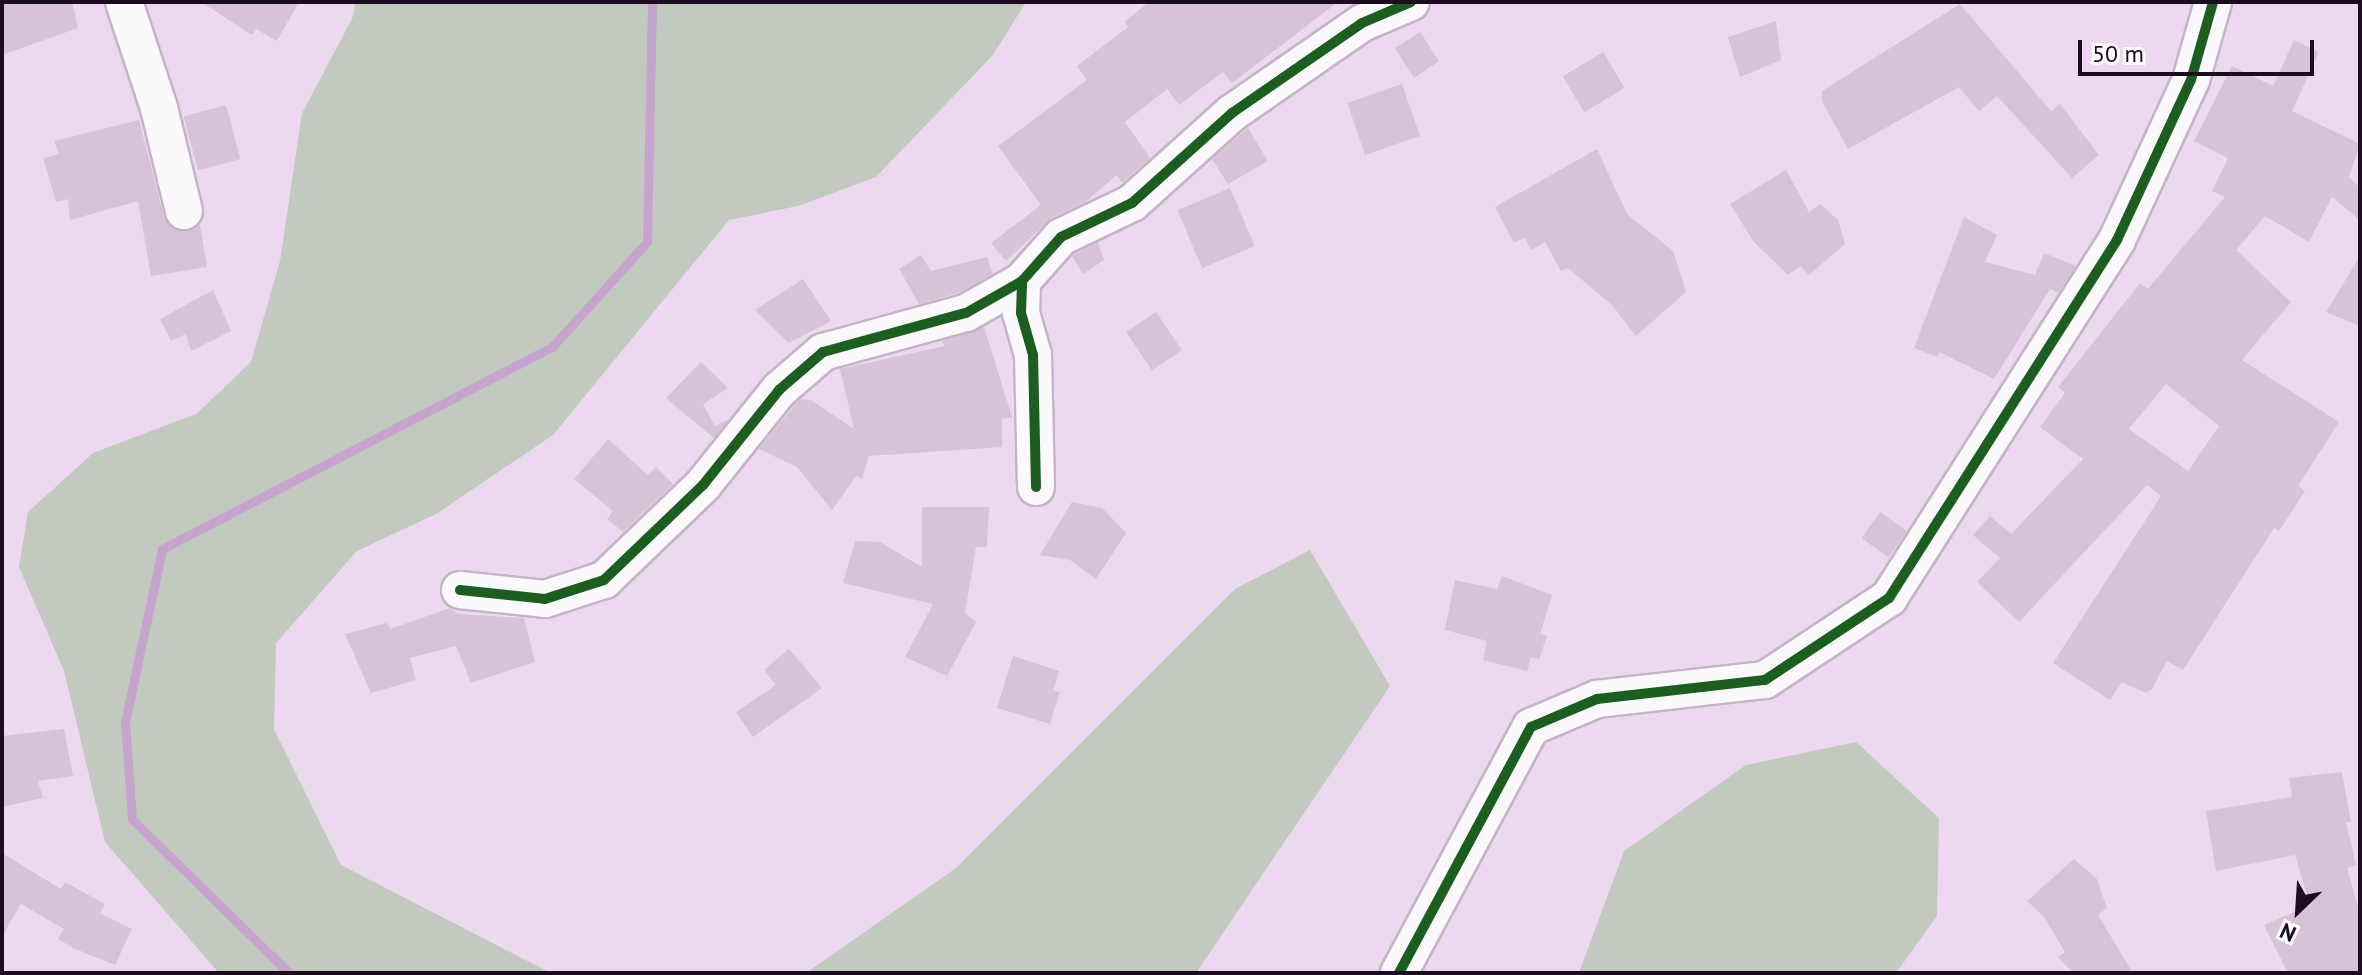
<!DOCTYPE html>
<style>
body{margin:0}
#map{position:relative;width:2362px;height:975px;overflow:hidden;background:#ecd9f0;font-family:"PT Sans",sans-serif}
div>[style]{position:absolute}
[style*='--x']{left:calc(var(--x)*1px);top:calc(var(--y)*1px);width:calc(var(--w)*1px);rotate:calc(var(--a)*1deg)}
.green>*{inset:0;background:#c2cac0}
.stream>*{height:9px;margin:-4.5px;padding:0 4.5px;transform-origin:4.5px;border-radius:4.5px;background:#c7a4ce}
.building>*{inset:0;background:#d7c3d5;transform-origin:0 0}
.roads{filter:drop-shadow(2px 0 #c4b4c7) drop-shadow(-2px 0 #c4b4c7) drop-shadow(0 2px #c4b4c7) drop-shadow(0 -2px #c4b4c7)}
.minor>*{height:36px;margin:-18px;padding:0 18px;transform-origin:18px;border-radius:18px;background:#fcf9fd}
.cycleway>*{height:10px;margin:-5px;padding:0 5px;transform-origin:5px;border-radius:5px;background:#1b5e20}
span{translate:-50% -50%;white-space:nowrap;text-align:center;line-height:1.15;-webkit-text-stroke:6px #fefefe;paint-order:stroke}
.frame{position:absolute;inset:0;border:4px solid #1b0c1f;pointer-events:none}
.north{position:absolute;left:2258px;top:871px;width:80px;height:80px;-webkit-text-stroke:6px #fefefe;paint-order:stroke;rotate:205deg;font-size:22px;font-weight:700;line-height:32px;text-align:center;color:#1b0c1f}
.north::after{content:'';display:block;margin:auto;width:28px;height:36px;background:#1b0c1f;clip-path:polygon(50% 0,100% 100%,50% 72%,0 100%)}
.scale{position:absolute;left:2078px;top:40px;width:236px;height:36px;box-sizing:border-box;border:4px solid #1b0c1f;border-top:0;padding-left:10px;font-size:24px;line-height:28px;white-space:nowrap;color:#1b0c1f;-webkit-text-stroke:6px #fefefe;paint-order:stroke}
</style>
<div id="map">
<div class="green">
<div style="clip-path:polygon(356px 2px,1026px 2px,993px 55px,876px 177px,798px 206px,729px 220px,553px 435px,436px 514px,357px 551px,276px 643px,274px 729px,341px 865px,551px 973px,219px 973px,105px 842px,64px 671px,19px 567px,28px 512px,93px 453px,196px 414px,251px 362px,280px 261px,302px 113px,352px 19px)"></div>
<div style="clip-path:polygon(1310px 550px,1390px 686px,1196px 973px,806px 973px,956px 868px,1235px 589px)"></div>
<div style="clip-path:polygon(1856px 742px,1939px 818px,1937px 916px,1896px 973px,1579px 973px,1624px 851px,1746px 765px)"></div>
</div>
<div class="stream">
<div style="--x:289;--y:973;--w:220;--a:-135.6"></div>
<div style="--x:132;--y:819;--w:97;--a:-94.1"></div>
<div style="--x:125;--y:722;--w:177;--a:-77.9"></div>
<div style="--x:162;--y:549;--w:439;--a:-27.4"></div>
<div style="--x:552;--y:347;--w:142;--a:-47.9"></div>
<div style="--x:647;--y:242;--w:240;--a:-88.8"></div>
</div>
<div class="building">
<div style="clip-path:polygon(2px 2px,72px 2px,78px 28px,2px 55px)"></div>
<div style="clip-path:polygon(201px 2px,299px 2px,277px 41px,256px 29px,252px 35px)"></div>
<div style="clip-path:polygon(1149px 2px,1338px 2px,1232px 83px,1223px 72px,1179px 105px,1167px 89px,1125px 122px,1150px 158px,1122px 183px,1117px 175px,1084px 203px,1051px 218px,1006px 261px,991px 243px,1041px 205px,998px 146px,1087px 80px,1077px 66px,1128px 27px,1124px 22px)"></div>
<div style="clip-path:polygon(1960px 4px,2051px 111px,2060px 104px,2099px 155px,2072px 178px,1997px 96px,1979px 111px,1959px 87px,1848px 149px,1822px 101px,1822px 91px)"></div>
<div style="clip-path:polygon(1776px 21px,1781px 60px,1740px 77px,1728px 37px)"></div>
<div style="left:1420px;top:32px;width:35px;height:30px;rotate:57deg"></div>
<div style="clip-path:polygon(evenodd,2294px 40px,2319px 52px,2292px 111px,2360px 144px,2349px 177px,2360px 188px,2360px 220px,2332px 197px,2309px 242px,2265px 216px,2236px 250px,2291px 302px,2242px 360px,2339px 422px,2298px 486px,2305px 491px,2279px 531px,2274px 528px,2183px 670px,2167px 661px,2152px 689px,2146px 693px,2122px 682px,2110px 700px,2053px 663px,2161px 496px,2147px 485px,2019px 622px,1977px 582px,2000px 558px,1973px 535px,1990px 516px,2011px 534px,2083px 459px,2040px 427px,2065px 393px,2058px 387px,2140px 283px,2148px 289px,2225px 197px,2212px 191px,2228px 158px,2194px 141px,2232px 66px,2273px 86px,2294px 40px,2166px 384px,2219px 426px,2188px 471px,2129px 429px,2166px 384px)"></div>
<div style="left:1603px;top:52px;width:42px;height:47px;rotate:59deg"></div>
<div style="left:1402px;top:84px;width:55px;height:58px;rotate:71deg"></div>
<div style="left:226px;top:105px;width:56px;height:44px;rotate:75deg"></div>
<div style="clip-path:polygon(139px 120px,164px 217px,179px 231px,200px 225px,207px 267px,151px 276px,138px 201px,70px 220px,68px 199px,56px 202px,43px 158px,59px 154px,54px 141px)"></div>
<div style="clip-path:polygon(1248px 128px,1268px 161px,1228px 184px,1212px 159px)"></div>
<div style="clip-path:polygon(1597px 149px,1627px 214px,1673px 251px,1686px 292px,1636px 336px,1612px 305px,1568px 268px,1561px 271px,1545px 242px,1531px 250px,1525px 238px,1514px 243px,1495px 207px)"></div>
<div style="clip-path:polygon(1786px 170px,1809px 212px,1820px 204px,1838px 220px,1845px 244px,1809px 275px,1800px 266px,1788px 275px,1754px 242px,1730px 204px)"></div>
<div style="left:1230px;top:188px;width:63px;height:57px;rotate:67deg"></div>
<div style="clip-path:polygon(1964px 217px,1997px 235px,1985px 262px,2035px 275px,2044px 253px,2076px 266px,2058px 293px,2050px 289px,1994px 379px,1939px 352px,1937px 357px,1914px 348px)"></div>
<div style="clip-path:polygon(1098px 242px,1104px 260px,1083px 274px,1072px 256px)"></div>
<div style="clip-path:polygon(921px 255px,931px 271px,987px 257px,993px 274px,958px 293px,919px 304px,899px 269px)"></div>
<div style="clip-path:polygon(2360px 256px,2360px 326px,2326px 312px)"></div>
<div style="clip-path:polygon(803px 279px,831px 321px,789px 343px,755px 310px)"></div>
<div style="clip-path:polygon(213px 290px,231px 331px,191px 351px,186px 334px,171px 341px,160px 319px)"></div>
<div style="left:1156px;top:312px;width:46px;height:36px;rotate:56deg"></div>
<div style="clip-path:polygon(984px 327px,1012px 417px,1002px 419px,1002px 447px,869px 456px,862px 479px,856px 476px,832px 510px,797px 467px,759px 449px,800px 399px,811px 400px,854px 429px,840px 369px,945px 346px,942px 341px)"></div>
<div style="clip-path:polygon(701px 362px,728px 388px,703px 404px,715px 426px,729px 419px,714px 438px,666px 398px)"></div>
<div style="clip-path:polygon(608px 439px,648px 475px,656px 467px,673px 484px,623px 532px,607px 519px,613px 511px,574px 479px)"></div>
<div style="clip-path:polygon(1072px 502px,1102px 508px,1126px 533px,1096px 579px,1070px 560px,1040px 555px)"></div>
<div style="clip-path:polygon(922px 507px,989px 507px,987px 547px,976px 547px,965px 613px,976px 622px,947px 676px,905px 657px,933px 604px,843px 583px,855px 541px,880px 542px,922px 567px)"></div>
<div style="left:1880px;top:512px;width:33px;height:32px;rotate:35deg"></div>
<div style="clip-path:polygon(1502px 576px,1552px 595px,1540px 634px,1547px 636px,1539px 660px,1531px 657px,1527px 671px,1483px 660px,1487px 641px,1445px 630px,1455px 580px,1497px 589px)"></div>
<div style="clip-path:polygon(450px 608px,458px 614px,524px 618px,535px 662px,471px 683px,456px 646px,410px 658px,416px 680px,371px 693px,345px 634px,387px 623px,390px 629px)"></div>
<div style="clip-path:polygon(789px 649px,822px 688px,753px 737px,736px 712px,776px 685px,764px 670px)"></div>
<div style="clip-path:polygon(1013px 656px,1059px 671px,1053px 691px,1060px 692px,1050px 724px,997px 708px)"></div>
<div style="clip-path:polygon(64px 729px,73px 776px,38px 781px,43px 798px,2px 807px,2px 736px)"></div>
<div style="clip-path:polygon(2342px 772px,2351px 822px,2346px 822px,2356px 865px,2347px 868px,2360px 914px,2360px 973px,2288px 973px,2264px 925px,2310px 905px,2295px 855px,2216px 871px,2206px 811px,2292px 797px,2289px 778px)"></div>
<div style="clip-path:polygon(2px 853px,61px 889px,65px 882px,105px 904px,100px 913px,132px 929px,115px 965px,73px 948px,58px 939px,64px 929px,21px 904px,2px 936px)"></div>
<div style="clip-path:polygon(2074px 859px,2097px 879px,2107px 908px,2098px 915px,2133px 973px,2073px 973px,2058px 957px,2065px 952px,2044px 917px,2027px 901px)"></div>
</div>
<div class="roads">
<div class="minor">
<div style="--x:124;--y:2;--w:112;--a:71.7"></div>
<div style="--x:159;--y:108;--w:106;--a:76.4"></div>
<div style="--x:1036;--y:487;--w:132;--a:-91.3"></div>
<div style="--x:1033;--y:355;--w:44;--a:-105.9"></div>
<div style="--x:1021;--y:313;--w:32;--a:-88"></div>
<div style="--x:1022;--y:281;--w:59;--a:-48.4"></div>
<div style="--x:1061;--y:237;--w:79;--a:-25.6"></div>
<div style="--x:1132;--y:203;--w:135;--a:-42"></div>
<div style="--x:1232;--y:113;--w:158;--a:-34.7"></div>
<div style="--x:1362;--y:23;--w:53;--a:-23.2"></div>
<div style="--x:460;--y:590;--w:85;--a:6"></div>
<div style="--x:545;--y:599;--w:62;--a:-17.9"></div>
<div style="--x:604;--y:580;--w:137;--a:-43.8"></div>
<div style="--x:703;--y:485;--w:122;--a:-51.3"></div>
<div style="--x:779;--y:390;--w:58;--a:-40.8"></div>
<div style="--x:823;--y:352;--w:148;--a:-15.3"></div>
<div style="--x:966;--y:313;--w:64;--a:-29.7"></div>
<div style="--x:1399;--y:973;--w:279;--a:-61.8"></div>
<div style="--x:1531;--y:727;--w:72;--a:-23"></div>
<div style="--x:1597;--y:699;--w:169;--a:-6.5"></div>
<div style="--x:1765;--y:680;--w:149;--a:-33.5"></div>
<div style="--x:1889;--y:598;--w:424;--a:-57.5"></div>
<div style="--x:2117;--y:240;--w:176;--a:-65.2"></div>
<div style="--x:2191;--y:80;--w:81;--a:-74.2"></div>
</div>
</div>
<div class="cycleway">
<div style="--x:1036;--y:487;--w:132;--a:-91.3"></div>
<div style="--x:1033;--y:355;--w:44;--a:-105.9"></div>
<div style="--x:1021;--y:313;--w:32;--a:-88"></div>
<div style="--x:1022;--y:281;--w:59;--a:-48.4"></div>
<div style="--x:1061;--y:237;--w:79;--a:-25.6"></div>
<div style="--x:1132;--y:203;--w:135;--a:-42"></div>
<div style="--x:1232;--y:113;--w:158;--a:-34.7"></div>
<div style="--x:1362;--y:23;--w:53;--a:-23.2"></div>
<div style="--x:460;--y:590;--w:85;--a:6"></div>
<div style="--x:545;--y:599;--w:62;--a:-17.9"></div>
<div style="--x:604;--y:580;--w:137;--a:-43.8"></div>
<div style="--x:703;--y:485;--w:122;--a:-51.3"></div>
<div style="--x:779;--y:390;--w:58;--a:-40.8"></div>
<div style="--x:823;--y:352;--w:148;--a:-15.3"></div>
<div style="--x:966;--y:313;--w:64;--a:-29.7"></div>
<div style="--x:1399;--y:973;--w:279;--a:-61.8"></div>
<div style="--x:1531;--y:727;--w:72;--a:-23"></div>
<div style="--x:1597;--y:699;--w:169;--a:-6.5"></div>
<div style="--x:1765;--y:680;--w:149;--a:-33.5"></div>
<div style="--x:1889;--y:598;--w:424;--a:-57.5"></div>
<div style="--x:2117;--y:240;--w:176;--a:-65.2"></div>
<div style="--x:2191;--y:80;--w:81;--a:-74.2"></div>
</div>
<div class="frame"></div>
<div class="north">N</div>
<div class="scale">50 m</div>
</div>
